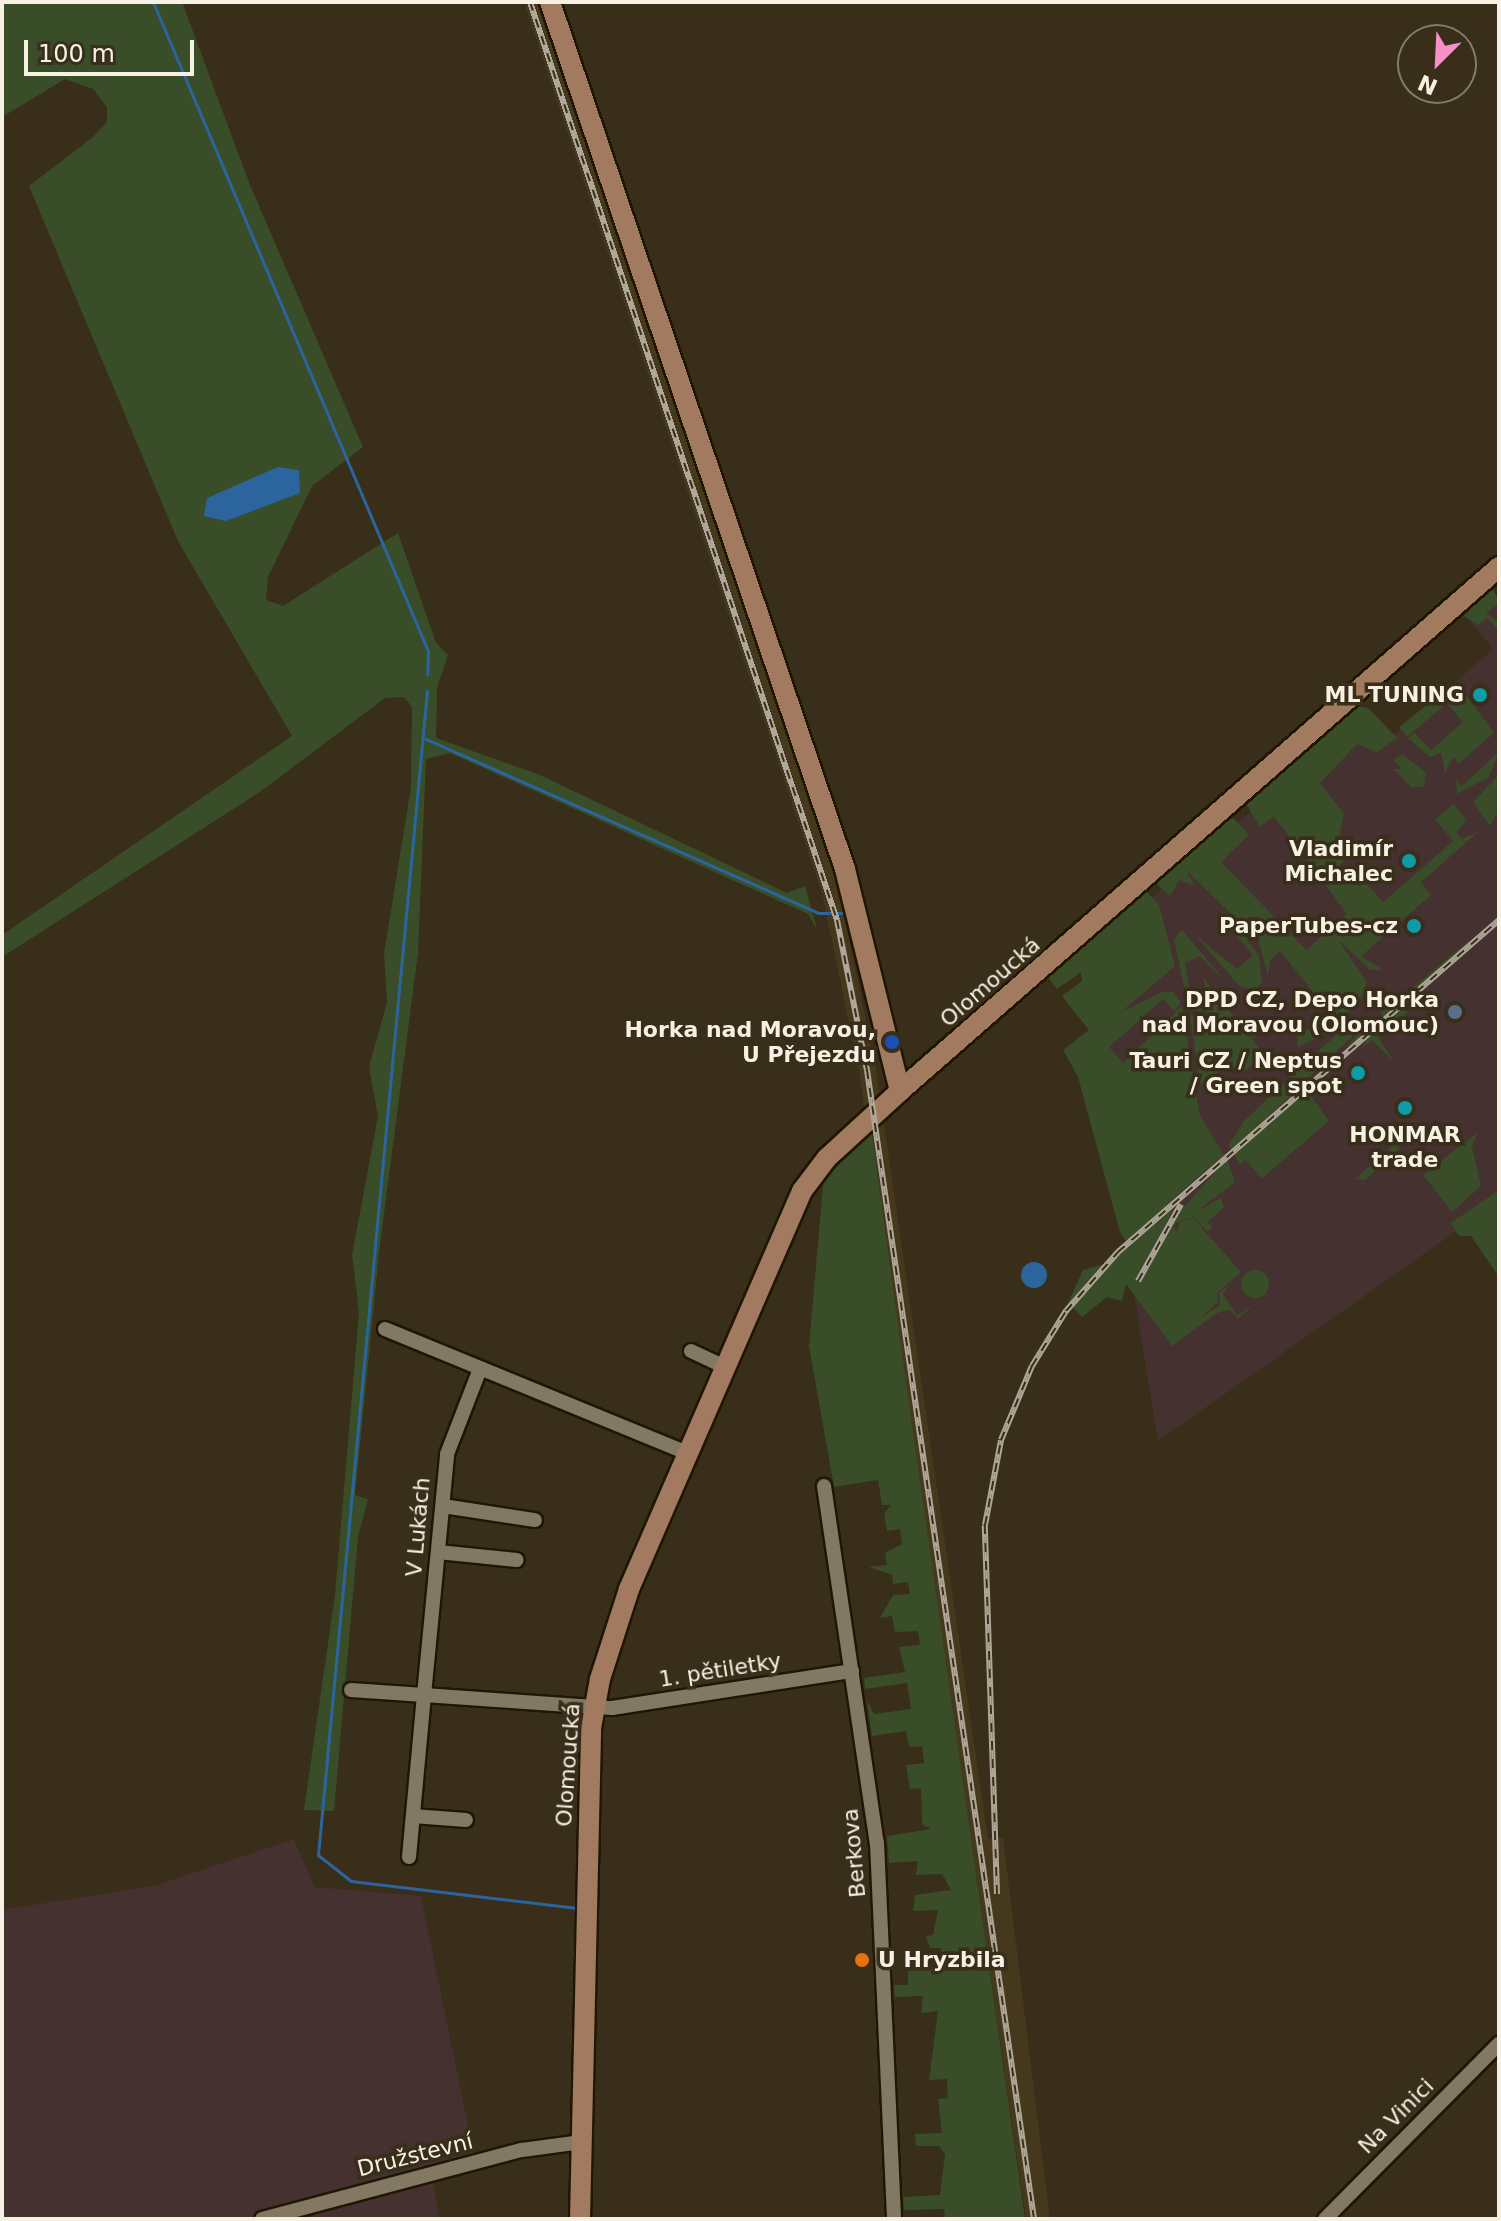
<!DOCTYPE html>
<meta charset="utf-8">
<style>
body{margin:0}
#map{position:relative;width:1501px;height:2221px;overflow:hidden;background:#382e1a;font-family:"DejaVu Sans",sans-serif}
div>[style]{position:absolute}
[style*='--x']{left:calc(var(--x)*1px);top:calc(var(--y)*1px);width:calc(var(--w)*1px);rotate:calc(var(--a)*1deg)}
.industrial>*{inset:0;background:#463131}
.built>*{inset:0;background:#45381d}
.green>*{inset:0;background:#394e28}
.round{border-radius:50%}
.water>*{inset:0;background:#2c659e}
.stream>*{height:3px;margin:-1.5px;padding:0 1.5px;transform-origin:1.5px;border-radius:1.5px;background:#2c659e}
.roads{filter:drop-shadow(2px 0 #1f1604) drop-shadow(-2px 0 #1f1604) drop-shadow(0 2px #1f1604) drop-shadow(0 -2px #1f1604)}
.street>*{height:14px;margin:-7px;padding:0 7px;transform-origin:7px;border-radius:7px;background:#837861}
.secondary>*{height:20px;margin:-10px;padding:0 10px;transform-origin:10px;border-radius:10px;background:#a17a5f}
.rail>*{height:6px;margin-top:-3px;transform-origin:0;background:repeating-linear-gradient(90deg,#382e1a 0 9px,#afa798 0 18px);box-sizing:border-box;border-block:2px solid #afa798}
.dots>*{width:22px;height:22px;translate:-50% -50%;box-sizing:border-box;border:4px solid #382e1a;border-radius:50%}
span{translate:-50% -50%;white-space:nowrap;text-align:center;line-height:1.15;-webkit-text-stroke:7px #382e1a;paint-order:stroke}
.poi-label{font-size:22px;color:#f7f1e4;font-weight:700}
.right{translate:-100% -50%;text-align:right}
.left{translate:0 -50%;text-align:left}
.street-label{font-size:22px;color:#f7f1e4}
.frame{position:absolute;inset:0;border:4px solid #f7f1e4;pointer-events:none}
.north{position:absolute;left:1397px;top:24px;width:80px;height:80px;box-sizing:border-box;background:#382e1a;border:2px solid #847c6b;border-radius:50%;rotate:204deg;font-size:22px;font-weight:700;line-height:32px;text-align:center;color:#f7f1e4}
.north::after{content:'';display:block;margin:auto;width:28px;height:36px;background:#f98fc9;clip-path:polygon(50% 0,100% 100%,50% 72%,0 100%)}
.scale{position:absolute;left:24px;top:40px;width:170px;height:36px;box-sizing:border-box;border:4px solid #f7f1e4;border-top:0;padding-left:10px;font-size:24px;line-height:28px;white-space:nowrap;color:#f7f1e4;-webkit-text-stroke:6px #382e1a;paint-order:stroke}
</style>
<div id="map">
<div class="industrial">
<div style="clip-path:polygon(1499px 593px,1499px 1201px,1158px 1441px,1129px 1262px,1144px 1247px,1079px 961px,1355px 720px,1380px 747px,1442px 694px,1493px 649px,1469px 620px)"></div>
<div style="clip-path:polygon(294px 1839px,314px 1887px,421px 1896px,474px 2155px,431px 2166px,439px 2219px,315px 2219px,313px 2209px,276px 2219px,2px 2219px,2px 1910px,158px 1885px)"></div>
</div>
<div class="built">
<div style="clip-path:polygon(524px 2px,539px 2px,839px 890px,876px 1069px,988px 1839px,1003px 1838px,1050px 2219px,1026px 2219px,859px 1071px,822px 894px)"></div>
</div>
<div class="green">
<div style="clip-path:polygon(evenodd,2px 2px,182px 2px,250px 185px,363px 447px,312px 486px,268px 577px,266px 600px,283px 606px,398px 533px,436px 643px,448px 655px,437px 688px,436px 738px,540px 775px,787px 893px,805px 886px,817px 929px,808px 914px,450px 753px,426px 759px,418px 953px,379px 1252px,355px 1495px,368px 1499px,358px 1537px,334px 1811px,304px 1810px,335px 1595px,359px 1312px,352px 1255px,378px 1116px,369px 1067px,387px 1002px,384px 954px,411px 787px,412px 707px,404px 697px,385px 698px,260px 792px,2px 957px,2px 935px,292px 736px,178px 541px,29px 186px,93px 137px,107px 122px,107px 107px,93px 89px,65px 79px,2px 117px,2px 2px,278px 467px,299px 470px,276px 502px,260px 505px,278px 467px)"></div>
<div style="clip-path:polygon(1491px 584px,1499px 603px,1486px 614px,1499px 621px,1499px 631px,1487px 618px,1478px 625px,1464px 616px)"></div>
<div style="clip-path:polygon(1456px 682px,1494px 733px,1459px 763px,1453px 757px,1445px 773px,1441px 753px,1430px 757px,1408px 738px,1415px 733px,1431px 750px,1463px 722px,1447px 703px,1407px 737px,1399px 727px)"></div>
<div style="clip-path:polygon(1354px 706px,1368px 708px,1397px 738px,1377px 752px,1357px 744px,1320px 783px,1344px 814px,1339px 837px,1347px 857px,1340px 865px,1359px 886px,1364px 881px,1383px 902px,1453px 841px,1435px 819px,1454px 804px,1466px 821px,1456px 832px,1462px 839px,1478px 832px,1421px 882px,1431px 895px,1361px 956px,1383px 970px,1370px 970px,1338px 939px,1367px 983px,1358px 1005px,1337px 1022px,1280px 951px,1270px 960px,1268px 977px,1259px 941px,1185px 869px,1195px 886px,1179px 880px,1170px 896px,1152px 880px,1225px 818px,1234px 819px,1249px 835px,1221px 862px,1306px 950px,1347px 914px,1274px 816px,1260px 827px,1245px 802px)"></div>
<div style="clip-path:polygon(1499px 752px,1489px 777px,1457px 794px,1456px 780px,1462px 786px)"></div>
<div style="clip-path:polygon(1402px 754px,1426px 773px,1424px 787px,1411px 787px,1394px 769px,1402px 769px,1394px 760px)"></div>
<div style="clip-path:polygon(1498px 776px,1499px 810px,1490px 826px,1473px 802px)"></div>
<div style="clip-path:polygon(1144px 889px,1159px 905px,1175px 966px,1121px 1012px,1162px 992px,1174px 992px,1181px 1003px,1174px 1011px,1163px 999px,1109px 1047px,1123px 1063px,1182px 1006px,1200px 1116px,1224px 1155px,1164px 1206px,1183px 1192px,1135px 1280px,1175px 1217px,1227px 1159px,1235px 1182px,1195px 1212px,1221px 1198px,1224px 1207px,1207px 1222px,1212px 1227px,1208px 1232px,1193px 1217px,1176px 1223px,1173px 1227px,1178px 1232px,1179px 1223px,1193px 1218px,1241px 1272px,1217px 1293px,1218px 1302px,1199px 1319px,1220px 1305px,1219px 1293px,1229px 1285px,1223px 1294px,1237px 1315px,1254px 1305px,1238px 1318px,1229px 1310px,1217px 1313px,1172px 1346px,1126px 1284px,1122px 1301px,1107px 1297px,1082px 1317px,1068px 1303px,1083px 1270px,1112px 1262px,1137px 1238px,1125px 1240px,1120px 1232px,1078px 1077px,1063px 1050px,1089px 1030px,1062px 996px,1082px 981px,1081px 972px,1057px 989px,1045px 973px)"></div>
<div style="clip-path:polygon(1234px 921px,1259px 956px,1262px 983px,1253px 990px,1240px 986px,1231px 977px,1236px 973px,1231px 976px,1195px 935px,1237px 969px,1253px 955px,1228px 926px)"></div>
<div style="clip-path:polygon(1182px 930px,1227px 983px,1200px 956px,1185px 963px,1192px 1006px,1208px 1003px,1203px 977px,1250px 1038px,1262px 1027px,1254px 1014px,1266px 1028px,1252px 1039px,1264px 1055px,1241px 1074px,1230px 1064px,1200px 1085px,1190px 1015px,1206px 1018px,1207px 1011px,1189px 1011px,1174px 939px)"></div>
<div style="clip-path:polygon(1472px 938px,1413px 998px,1417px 1004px,1394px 1024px,1385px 1021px,1379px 1008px,1390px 1007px)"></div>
<div style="clip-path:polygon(1354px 1018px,1368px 1021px,1394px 1062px,1372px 1040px,1361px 1049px,1373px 1029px,1347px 1048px,1364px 1025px,1244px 1140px,1322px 1076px,1310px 1095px,1329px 1121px,1262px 1178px,1245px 1160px,1240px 1165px,1229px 1145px,1244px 1121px)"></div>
<div style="clip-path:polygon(1323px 1022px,1326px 1034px,1297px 1047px,1298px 1035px)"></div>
<div style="clip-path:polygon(871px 1128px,902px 1354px,1025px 2219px,945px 2219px,944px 2209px,904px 2210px,903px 2197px,940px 2195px,945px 2154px,939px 2146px,916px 2146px,915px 2134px,942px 2133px,938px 2099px,948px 2098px,947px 2079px,929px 2080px,938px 2011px,921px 2013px,923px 1996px,895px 1997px,894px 1985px,908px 1985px,908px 1971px,941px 1963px,941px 1948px,930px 1948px,926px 1936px,933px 1935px,938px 1910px,913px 1911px,915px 1895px,951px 1890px,942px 1874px,916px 1875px,918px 1861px,889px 1863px,887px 1836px,931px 1829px,922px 1824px,921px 1788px,910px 1789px,906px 1765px,924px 1763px,922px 1746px,909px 1747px,906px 1731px,872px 1736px,867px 1700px,874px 1714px,911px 1709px,907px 1683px,865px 1689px,864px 1678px,905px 1672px,899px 1647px,920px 1645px,918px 1631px,895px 1632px,892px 1616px,880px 1618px,893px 1595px,910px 1594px,908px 1582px,893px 1584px,892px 1575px,869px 1567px,887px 1565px,885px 1553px,902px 1544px,900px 1529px,887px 1531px,884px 1514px,891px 1505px,882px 1505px,878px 1480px,834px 1487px,809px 1346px,824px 1175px)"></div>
<div style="clip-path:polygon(1477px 1133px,1472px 1147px,1481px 1186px,1452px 1212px,1423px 1175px)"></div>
<div style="clip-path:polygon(1397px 1142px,1399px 1149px,1365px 1180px,1355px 1179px)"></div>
<div style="clip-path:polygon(1499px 1190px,1499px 1277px,1471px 1236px,1459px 1236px,1451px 1223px)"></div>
<div class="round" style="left:1241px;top:1270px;width:28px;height:28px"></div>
</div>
<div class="water">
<div style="clip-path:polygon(278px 467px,299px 470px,300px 493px,226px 521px,204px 516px,207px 498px)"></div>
<div class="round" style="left:1021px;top:1262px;width:26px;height:26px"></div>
</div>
<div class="stream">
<div style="--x:153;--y:2;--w:705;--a:67.04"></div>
<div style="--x:428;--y:651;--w:23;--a:92"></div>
<div style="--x:427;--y:691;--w:1169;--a:95.35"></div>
<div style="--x:318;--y:1855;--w:42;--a:38.2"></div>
<div style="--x:351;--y:1881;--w:228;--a:6.8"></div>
<div style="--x:426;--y:739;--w:429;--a:23.9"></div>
<div style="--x:818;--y:913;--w:30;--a:0"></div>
</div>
<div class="roads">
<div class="street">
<div style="--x:385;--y:1329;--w:326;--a:22.3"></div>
<div style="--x:691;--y:1351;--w:38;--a:25"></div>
<div style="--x:824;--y:1486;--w:361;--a:81.6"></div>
<div style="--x:877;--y:1843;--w:376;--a:87.4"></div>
<div style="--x:443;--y:1506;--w:93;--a:8.7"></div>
<div style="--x:438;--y:1552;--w:79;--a:5.8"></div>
<div style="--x:351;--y:1690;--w:73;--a:3.9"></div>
<div style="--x:424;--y:1695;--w:242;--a:-84.5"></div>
<div style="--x:447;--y:1454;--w:91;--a:-68.8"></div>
<div style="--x:413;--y:1816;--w:53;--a:4.3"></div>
<div style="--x:409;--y:1857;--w:163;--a:-84.7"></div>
<div style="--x:424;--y:1695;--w:188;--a:4"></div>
<div style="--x:612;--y:1708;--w:243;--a:-8.8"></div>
<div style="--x:262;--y:2219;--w:269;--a:-14.9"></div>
<div style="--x:522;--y:2150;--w:60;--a:-7.7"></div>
<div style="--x:1325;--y:2219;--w:247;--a:-45.2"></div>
</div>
<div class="secondary">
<div style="--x:550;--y:2;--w:916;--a:71.21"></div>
<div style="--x:845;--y:869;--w:229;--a:76.1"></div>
<div style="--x:580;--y:2219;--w:491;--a:-88.7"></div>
<div style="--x:591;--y:1728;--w:50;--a:-79.6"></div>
<div style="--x:600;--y:1679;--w:95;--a:-72.1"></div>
<div style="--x:629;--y:1589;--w:434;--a:-66.5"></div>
<div style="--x:802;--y:1191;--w:41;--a:-52.9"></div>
<div style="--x:827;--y:1158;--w:99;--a:-42.5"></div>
<div style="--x:900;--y:1091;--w:796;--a:-41.18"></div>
</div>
</div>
<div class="rail">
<div style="--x:530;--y:2;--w:968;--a:71.51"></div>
<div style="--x:837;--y:920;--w:153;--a:78.7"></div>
<div style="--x:867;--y:1070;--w:1161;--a:81.73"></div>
<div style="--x:1138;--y:1281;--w:88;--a:-60.8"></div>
<div style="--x:997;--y:1894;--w:369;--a:-91.9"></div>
<div style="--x:985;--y:1525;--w:86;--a:-79.3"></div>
<div style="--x:1001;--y:1440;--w:80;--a:-67.3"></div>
<div style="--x:1032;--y:1366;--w:65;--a:-58.3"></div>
<div style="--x:1066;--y:1311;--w:79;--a:-48.6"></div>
<div style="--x:1118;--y:1252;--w:505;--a:-41.07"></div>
</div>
<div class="dots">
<div style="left:1480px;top:695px;background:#0f9aa8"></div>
<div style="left:1409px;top:861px;background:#0f9aa8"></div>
<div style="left:1414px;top:926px;background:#0f9aa8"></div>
<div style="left:1455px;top:1012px;background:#5c6f8a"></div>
<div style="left:892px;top:1042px;background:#1a4fb4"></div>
<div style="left:1358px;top:1073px;background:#0f9aa8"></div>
<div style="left:1405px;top:1108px;background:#0f9aa8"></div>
<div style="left:862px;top:1960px;background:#e8710a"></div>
</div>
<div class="poi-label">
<span class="right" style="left:1464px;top:695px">ML TUNING</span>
<span class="right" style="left:1393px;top:861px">Vladimír<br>Michalec</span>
<span class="right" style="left:1398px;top:926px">PaperTubes-cz</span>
<span class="right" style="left:1439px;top:1012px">DPD CZ, Depo Horka<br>nad Moravou (Olomouc)</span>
<span class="right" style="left:876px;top:1042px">Horka nad Moravou,<br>U Přejezdu</span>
<span class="right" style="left:1342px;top:1073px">Tauri CZ / Neptus<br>/ Green spot</span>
<span style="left:1405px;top:1147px">HONMAR<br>trade</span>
<span class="left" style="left:878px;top:1960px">U Hryzbila</span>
</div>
<div class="street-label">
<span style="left:990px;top:982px;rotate:-41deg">Olomoucká</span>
<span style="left:418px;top:1527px;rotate:-85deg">V Lukách</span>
<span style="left:720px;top:1670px;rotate:-9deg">1. pětiletky</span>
<span style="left:568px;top:1765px;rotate:-86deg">Olomoucká</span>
<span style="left:854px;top:1853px;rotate:-95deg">Berkova</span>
<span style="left:1396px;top:2116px;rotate:-45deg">Na Vinici</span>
<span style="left:415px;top:2155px;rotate:-14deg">Družstevní</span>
</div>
<div class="frame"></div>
<div class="north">N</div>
<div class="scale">100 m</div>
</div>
